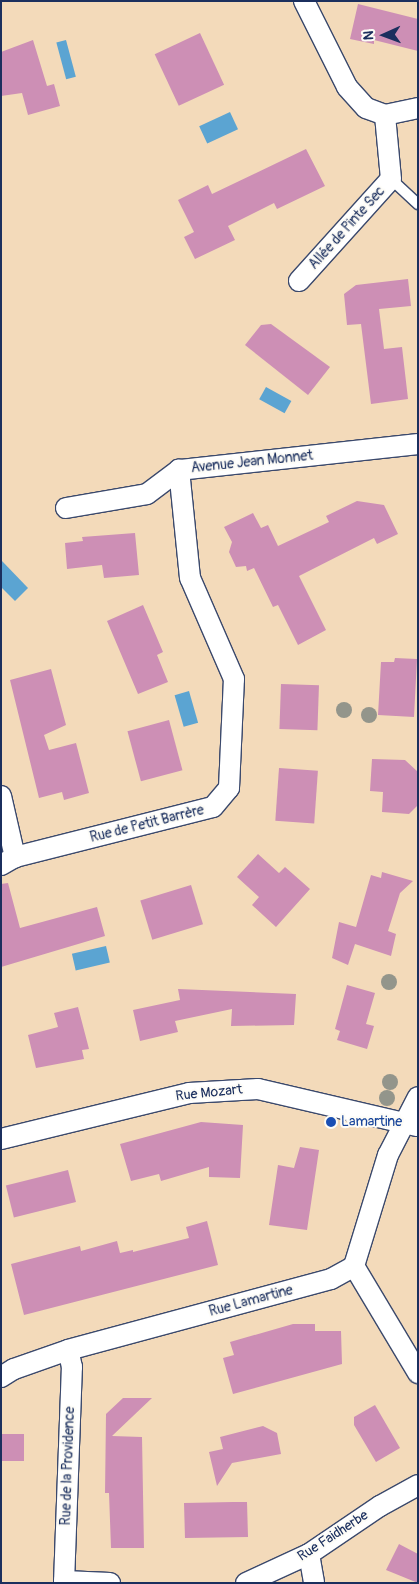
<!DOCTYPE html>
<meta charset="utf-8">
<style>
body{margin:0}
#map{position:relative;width:419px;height:1584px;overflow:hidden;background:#f3daba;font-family:Pangolin,sans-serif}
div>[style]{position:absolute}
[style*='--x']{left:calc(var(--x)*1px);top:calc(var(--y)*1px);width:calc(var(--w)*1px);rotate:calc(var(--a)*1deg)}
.water>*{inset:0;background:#5ba4d2;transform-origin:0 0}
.building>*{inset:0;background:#cd8fb5;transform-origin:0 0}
.roads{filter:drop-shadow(1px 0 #3b496c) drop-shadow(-1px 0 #3b496c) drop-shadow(0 1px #3b496c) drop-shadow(0 -1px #3b496c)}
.service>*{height:10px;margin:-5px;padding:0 5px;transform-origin:5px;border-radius:5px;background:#fff}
.minor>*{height:20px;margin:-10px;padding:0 10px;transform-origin:10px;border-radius:10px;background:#fff}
.trees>*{width:16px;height:16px;margin:-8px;border-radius:50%;background:#93958b}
.dots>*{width:14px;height:14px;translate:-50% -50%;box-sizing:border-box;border:2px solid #fdfcf7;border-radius:50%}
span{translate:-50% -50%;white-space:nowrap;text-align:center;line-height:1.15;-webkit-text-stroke:4px #fdfcf7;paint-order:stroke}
.street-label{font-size:14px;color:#1b2f5e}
.transit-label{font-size:14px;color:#164399}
.left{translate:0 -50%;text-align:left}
.frame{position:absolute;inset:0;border:2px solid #1b2f5e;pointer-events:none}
.north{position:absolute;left:359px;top:10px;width:50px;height:50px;-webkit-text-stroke:4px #fdfcf7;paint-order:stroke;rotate:268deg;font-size:14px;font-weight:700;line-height:20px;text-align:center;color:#1b2f5e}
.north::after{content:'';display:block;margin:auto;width:18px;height:22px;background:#1b2f5e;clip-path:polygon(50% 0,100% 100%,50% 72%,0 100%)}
</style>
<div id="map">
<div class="water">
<div style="left:66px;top:40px;width:38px;height:10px;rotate:75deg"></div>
<div style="left:230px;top:112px;width:19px;height:34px;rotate:65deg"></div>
<div style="left:266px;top:387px;width:29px;height:14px;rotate:29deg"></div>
<div style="clip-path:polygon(2px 561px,28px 588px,15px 601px,1px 587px)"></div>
<div style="left:189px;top:691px;width:33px;height:15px;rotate:74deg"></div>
<div style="left:106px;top:946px;width:17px;height:35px;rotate:77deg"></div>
</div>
<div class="building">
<div style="clip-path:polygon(358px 4px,418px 19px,418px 51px,374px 40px,374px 44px,350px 39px)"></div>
<div style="left:200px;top:33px;width:57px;height:50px;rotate:65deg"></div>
<div style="clip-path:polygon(33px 40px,47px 86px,54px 84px,60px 106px,28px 115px,22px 93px,1px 96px,1px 52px)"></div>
<div style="clip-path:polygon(306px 149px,325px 186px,277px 209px,274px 203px,228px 226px,235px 240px,195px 259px,184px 237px,194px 232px,178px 200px,208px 185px,212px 194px)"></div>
<div style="clip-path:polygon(408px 279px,411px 306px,379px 309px,384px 349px,402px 347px,408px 399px,371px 404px,361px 324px,347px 325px,344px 294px,356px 285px)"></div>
<div style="clip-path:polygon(271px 324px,330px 367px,308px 395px,245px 345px,261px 325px)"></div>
<div style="clip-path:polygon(357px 501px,384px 505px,398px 534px,377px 544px,374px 538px,299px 576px,326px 630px,298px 645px,278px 605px,273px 607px,254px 568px,247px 571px,246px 566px,236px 567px,229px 552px,232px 542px,224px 527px,253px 513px,261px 528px,268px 525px,278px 546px,329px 522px,326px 516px)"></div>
<div style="clip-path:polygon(135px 533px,139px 575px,104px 578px,102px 565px,67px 569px,65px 543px,83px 541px,82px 537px)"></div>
<div style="clip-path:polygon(143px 605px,163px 652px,157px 655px,168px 682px,138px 694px,107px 621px)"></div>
<div style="clip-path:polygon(395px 658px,417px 659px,414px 717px,378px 715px,381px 662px,394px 662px)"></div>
<div style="clip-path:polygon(51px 669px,66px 725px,44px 735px,49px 750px,76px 743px,89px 793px,64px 800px,62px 792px,39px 798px,10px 680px)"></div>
<div style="left:281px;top:684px;width:38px;height:45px;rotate:2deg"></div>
<div style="left:169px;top:720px;width:52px;height:43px;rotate:75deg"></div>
<div style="clip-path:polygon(372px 759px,405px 760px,418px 772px,417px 806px,409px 814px,382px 812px,383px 792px,370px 791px)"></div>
<div style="left:279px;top:768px;width:39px;height:53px;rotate:4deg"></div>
<div style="clip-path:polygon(258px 854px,279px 873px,285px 867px,310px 889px,276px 927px,252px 905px,259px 897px,237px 877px)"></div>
<div style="clip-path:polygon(382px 872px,413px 881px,400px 893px,388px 931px,396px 934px,391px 956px,355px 944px,348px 965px,332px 958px,339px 922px,356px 927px,371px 875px,381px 878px)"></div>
<div style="clip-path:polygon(8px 883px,20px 928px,97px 907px,105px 936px,1px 967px,1px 884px)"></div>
<div style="left:191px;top:885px;width:41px;height:53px;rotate:73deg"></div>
<div style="clip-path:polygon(347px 985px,375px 993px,366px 1024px,374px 1026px,367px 1049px,337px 1040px,340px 1031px,335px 1029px)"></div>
<div style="clip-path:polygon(178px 989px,296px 994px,294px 1025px,231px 1026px,232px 1009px,175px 1021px,178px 1032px,140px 1041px,133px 1010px,180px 1000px)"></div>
<div style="clip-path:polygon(78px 1007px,89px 1049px,82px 1050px,84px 1059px,36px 1068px,28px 1035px,58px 1027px,54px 1013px)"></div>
<div style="clip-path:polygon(201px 1122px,243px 1125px,240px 1178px,209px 1177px,209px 1167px,161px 1181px,159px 1174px,131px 1181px,120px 1144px)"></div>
<div style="clip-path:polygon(300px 1147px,319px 1150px,307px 1230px,269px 1225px,278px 1165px,294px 1168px)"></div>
<div style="left:68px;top:1170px;width:33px;height:64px;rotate:76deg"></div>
<div style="clip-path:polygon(207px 1221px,218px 1265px,24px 1315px,11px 1264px,80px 1246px,81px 1251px,117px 1241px,120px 1253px,133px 1250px,133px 1252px,189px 1238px,186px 1227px)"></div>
<div style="clip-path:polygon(293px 1324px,315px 1324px,315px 1331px,341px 1331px,342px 1364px,233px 1394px,223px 1358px,234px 1355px,230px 1342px)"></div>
<div style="clip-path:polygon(123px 1398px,152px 1398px,112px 1436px,142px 1437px,144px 1548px,111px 1548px,109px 1493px,105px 1493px,106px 1414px)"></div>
<div style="clip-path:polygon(375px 1405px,400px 1448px,376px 1462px,354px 1425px,354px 1417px)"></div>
<div style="clip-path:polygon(263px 1426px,277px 1433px,281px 1454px,232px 1463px,217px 1486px,209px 1452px,223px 1449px,220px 1437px)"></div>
<div style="left:1px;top:1434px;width:23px;height:27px"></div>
<div style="clip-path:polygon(233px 1502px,247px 1502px,248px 1537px,185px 1538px,184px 1503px)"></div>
<div style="clip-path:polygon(399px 1544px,418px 1554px,418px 1583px,386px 1570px)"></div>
</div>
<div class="roads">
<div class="service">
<div style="--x:391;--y:179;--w:37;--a:43"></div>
</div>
<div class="minor">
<div style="--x:304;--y:1;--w:96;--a:63.4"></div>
<div style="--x:347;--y:87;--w:28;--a:48"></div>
<div style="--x:366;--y:108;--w:20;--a:20"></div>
<div style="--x:385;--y:115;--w:34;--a:-12"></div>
<div style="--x:299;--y:281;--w:137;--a:-48"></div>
<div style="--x:391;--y:179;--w:64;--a:-95.4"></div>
<div style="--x:66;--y:508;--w:82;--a:-9.8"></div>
<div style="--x:147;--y:494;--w:40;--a:-37"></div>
<div style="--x:179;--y:470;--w:240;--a:-6.2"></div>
<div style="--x:1;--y:796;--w:63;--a:77.1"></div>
<div style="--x:1;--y:865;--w:16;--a:-30"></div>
<div style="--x:15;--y:857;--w:204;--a:-14.2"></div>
<div style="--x:213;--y:807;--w:25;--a:-50"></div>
<div style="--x:229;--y:788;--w:109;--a:-87.4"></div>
<div style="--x:234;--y:679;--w:110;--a:-113.5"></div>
<div style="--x:190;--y:578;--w:109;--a:-95.8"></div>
<div style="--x:1;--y:1139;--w:194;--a:-13.7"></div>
<div style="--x:189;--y:1093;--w:69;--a:-3.3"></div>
<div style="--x:258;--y:1089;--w:163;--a:13.1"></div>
<div style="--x:354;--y:1266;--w:125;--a:59.1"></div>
<div style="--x:1;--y:1377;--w:15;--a:-32"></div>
<div style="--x:14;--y:1369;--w:57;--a:-19.4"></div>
<div style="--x:68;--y:1350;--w:272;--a:-15.1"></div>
<div style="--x:331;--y:1279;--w:26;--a:-29"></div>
<div style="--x:354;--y:1266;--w:116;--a:-73"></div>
<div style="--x:388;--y:1155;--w:65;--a:-62.7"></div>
<div style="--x:309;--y:1554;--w:29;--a:80"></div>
<div style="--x:64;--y:1581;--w:46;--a:2.5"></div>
<div style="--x:64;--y:1583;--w:216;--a:-87.9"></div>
<div style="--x:72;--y:1367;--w:17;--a:-103"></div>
<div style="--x:246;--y:1583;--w:69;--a:-24.7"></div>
<div style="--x:309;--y:1554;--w:86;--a:-34.1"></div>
<div style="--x:380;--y:1506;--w:43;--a:-28.9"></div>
</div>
</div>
<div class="trees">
<div style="left:344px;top:710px"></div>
<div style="left:369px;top:715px"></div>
<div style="left:389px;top:982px"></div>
<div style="left:390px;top:1082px"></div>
<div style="left:387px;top:1098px"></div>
</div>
<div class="dots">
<div style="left:331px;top:1122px;background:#1a4fb4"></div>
</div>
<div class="street-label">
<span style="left:347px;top:228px;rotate:-48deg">Allée de Pinte Sec</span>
<span style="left:252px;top:462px;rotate:-6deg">Avenue Jean Monnet</span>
<span style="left:147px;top:824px;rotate:-14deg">Rue de Petit Barrère</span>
<span style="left:209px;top:1093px;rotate:-6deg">Rue Mozart</span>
<span style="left:251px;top:1301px;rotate:-15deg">Rue Lamartine</span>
<span style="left:68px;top:1466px;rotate:-88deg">Rue de la Providence</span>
<span style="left:333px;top:1536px;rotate:-33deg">Rue Faidherbe</span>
</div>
<div class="transit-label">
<span class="left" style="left:341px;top:1122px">Lamartine</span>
</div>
<div class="frame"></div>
<div class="north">N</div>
</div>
